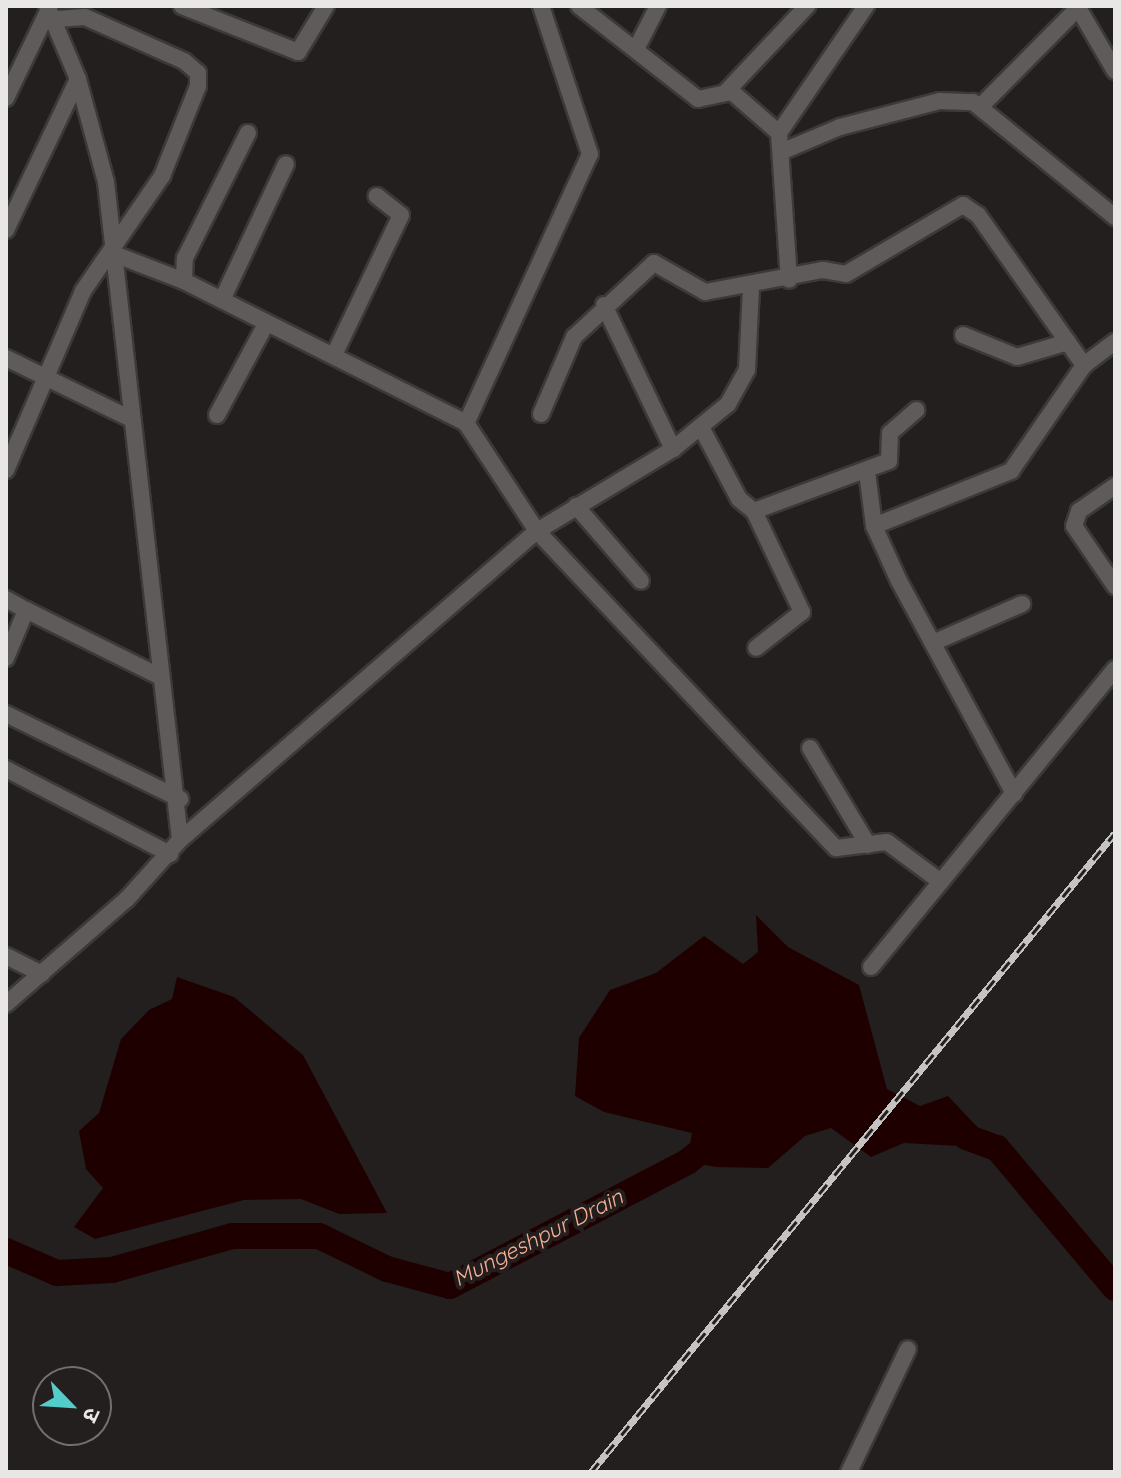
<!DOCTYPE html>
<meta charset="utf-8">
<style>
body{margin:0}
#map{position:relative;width:1121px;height:1478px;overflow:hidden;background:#221f1e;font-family:Quicksand,"Noto Sans Devanagari",sans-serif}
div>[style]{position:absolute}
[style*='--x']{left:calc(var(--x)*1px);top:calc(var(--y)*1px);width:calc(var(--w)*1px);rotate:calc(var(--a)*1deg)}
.water>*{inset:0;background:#1f0000}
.river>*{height:26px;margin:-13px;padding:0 13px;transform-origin:13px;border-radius:13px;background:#1f0000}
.roads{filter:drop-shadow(2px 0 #3c3a39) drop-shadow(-2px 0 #3c3a39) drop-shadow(0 2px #3c3a39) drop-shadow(0 -2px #3c3a39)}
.minor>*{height:16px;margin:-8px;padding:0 8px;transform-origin:8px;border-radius:8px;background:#5e5b5a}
.rail>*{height:7px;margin-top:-3.5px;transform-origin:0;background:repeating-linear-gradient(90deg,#221f1e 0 12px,#c6c4c3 0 24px);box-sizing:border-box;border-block:2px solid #c6c4c3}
span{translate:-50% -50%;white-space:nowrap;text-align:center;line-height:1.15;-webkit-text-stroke:8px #221f1e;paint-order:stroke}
.water-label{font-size:22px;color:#fab095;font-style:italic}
.frame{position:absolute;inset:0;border:8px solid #e9e7e6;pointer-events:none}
.north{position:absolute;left:32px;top:1366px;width:80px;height:80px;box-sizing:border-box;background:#221f1e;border:2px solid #726f6e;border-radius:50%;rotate:115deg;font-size:22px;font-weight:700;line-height:32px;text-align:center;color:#e9e7e6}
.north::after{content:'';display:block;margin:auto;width:28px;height:36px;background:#53cdc9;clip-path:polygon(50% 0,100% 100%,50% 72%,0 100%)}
</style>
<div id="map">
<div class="water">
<div style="clip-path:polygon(756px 915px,788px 947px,859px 985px,887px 1089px,920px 1106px,948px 1096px,997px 1148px,904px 1143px,871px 1157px,831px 1128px,805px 1136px,768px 1168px,717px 1167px,687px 1162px,692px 1133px,604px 1112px,575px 1096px,579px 1038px,610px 990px,656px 973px,704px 936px,743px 964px,758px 952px)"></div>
<div style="clip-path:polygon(177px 977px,234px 997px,303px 1055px,387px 1213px,339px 1214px,301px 1199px,244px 1200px,95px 1239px,74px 1227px,103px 1188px,86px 1169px,79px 1131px,99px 1113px,121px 1039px,149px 1010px,172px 999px)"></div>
</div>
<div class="river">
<div style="--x:966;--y:1137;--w:33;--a:20"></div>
<div style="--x:997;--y:1148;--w:183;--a:49.9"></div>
<div style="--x:6;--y:1251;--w:56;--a:23.3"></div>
<div style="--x:57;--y:1273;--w:55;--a:-3.1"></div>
<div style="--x:112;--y:1270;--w:125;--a:-15.8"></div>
<div style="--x:232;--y:1236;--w:87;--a:0"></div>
<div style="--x:319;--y:1236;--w:76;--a:25.9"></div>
<div style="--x:387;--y:1269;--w:65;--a:15.1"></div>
<div style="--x:450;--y:1286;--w:267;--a:-27.6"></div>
<div style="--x:687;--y:1162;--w:34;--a:-38"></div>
</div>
<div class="roads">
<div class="minor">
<div style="--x:47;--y:6;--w:79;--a:67"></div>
<div style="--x:78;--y:79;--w:107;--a:74.8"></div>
<div style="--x:106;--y:182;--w:662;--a:83.58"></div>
<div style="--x:182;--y:6;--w:125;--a:21.6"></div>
<div style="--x:298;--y:52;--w:54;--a:-58.7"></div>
<div style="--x:541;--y:6;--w:156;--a:71.7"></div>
<div style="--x:590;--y:154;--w:296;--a:114.7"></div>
<div style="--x:466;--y:423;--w:129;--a:56.7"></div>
<div style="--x:537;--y:531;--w:159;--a:-31.1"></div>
<div style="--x:673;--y:449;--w:71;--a:-39.3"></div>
<div style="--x:728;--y:404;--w:39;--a:-61"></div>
<div style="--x:747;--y:370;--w:81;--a:-87.2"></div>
<div style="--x:579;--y:6;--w:151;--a:38"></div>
<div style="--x:698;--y:99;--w:35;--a:-12"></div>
<div style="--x:732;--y:92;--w:62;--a:41.1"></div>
<div style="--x:779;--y:133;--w:147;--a:86.1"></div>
<div style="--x:1077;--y:6;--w:75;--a:59.7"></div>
<div style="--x:636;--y:49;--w:48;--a:-62.9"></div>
<div style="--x:725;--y:93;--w:120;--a:-46.7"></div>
<div style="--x:6;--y:98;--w:99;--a:-64.2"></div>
<div style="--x:982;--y:105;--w:136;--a:-45.3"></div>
<div style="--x:779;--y:133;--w:154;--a:-55.6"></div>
<div style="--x:781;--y:152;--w:64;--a:-23"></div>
<div style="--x:840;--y:127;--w:103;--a:-14.6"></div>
<div style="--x:940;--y:101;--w:33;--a:2"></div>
<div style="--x:973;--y:102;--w:183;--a:39"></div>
<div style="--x:6;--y:230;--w:167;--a:-64.5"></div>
<div style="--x:114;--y:254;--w:75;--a:21.1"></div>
<div style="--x:184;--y:281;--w:316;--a:26.7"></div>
<div style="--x:184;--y:281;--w:23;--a:-88"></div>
<div style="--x:185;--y:258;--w:140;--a:-63.3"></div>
<div style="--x:222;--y:300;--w:150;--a:-64.8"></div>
<div style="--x:604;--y:305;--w:160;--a:64.4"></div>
<div style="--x:963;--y:335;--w:58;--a:22.2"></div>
<div style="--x:1017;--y:357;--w:53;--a:-16.4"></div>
<div style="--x:334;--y:355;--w:155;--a:-64.4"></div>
<div style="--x:401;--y:215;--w:31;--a:-142"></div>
<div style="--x:6;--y:358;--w:139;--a:26"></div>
<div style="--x:541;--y:414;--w:84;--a:-66.8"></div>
<div style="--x:574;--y:337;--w:109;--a:-42.8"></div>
<div style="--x:654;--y:263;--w:59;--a:29.6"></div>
<div style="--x:705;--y:292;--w:120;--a:-10.6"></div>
<div style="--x:823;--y:270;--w:23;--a:10"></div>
<div style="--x:846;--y:274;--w:136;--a:-30.5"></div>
<div style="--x:963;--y:205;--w:18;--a:34"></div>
<div style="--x:978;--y:215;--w:184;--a:54.8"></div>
<div style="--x:217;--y:415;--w:103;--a:-61.7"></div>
<div style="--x:702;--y:429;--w:79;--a:62.1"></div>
<div style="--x:739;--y:499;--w:19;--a:39"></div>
<div style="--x:754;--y:511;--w:112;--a:64.6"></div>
<div style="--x:802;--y:612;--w:58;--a:142"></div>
<div style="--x:6;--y:470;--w:195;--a:-66.7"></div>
<div style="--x:83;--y:291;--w:140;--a:-55.5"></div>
<div style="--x:162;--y:176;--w:97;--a:-68.2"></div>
<div style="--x:198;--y:86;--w:13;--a:-90"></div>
<div style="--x:198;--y:73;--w:18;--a:-139"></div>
<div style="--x:184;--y:61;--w:108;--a:-156"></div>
<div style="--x:85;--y:17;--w:31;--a:176"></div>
<div style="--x:867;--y:472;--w:54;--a:82.6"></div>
<div style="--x:874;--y:526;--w:60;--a:65.6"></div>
<div style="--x:899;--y:581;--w:242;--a:61.6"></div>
<div style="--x:1115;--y:486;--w:44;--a:145.2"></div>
<div style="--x:1079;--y:511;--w:16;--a:108"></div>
<div style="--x:1074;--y:526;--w:73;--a:55.7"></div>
<div style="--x:576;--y:506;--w:99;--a:49.1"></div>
<div style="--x:754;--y:511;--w:144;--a:-20.3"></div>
<div style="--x:889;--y:461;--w:28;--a:-88"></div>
<div style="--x:890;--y:433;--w:35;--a:-41"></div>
<div style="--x:874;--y:526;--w:148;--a:-21.9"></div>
<div style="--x:1011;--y:471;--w:129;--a:-55.4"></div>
<div style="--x:1084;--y:365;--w:39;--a:-37"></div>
<div style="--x:6;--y:599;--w:23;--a:29"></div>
<div style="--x:26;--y:610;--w:52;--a:112.6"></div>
<div style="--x:26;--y:610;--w:148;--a:26.4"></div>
<div style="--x:937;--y:641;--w:93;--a:-23.5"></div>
<div style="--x:6;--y:714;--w:194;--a:26"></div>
<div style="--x:810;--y:748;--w:113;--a:59.1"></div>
<div style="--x:6;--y:769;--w:185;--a:27.4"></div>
<div style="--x:6;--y:956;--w:40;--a:26.6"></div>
<div style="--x:871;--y:967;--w:385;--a:-50.7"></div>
<div style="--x:6;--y:1004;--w:160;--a:-41"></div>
<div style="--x:127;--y:899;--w:79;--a:-48.1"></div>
<div style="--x:180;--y:840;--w:472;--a:-40.9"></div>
<div style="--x:537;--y:531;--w:436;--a:46.7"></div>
<div style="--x:836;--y:848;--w:51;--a:-6.7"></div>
<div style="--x:887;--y:842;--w:67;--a:36.5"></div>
<div style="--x:849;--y:1472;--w:136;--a:-64.4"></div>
</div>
</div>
<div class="rail">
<div style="--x:591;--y:1472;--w:826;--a:-50.65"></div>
</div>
<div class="water-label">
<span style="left:538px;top:1238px;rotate:-27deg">Mungeshpur Drain</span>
</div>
<div class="frame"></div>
<div class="north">उ</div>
</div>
